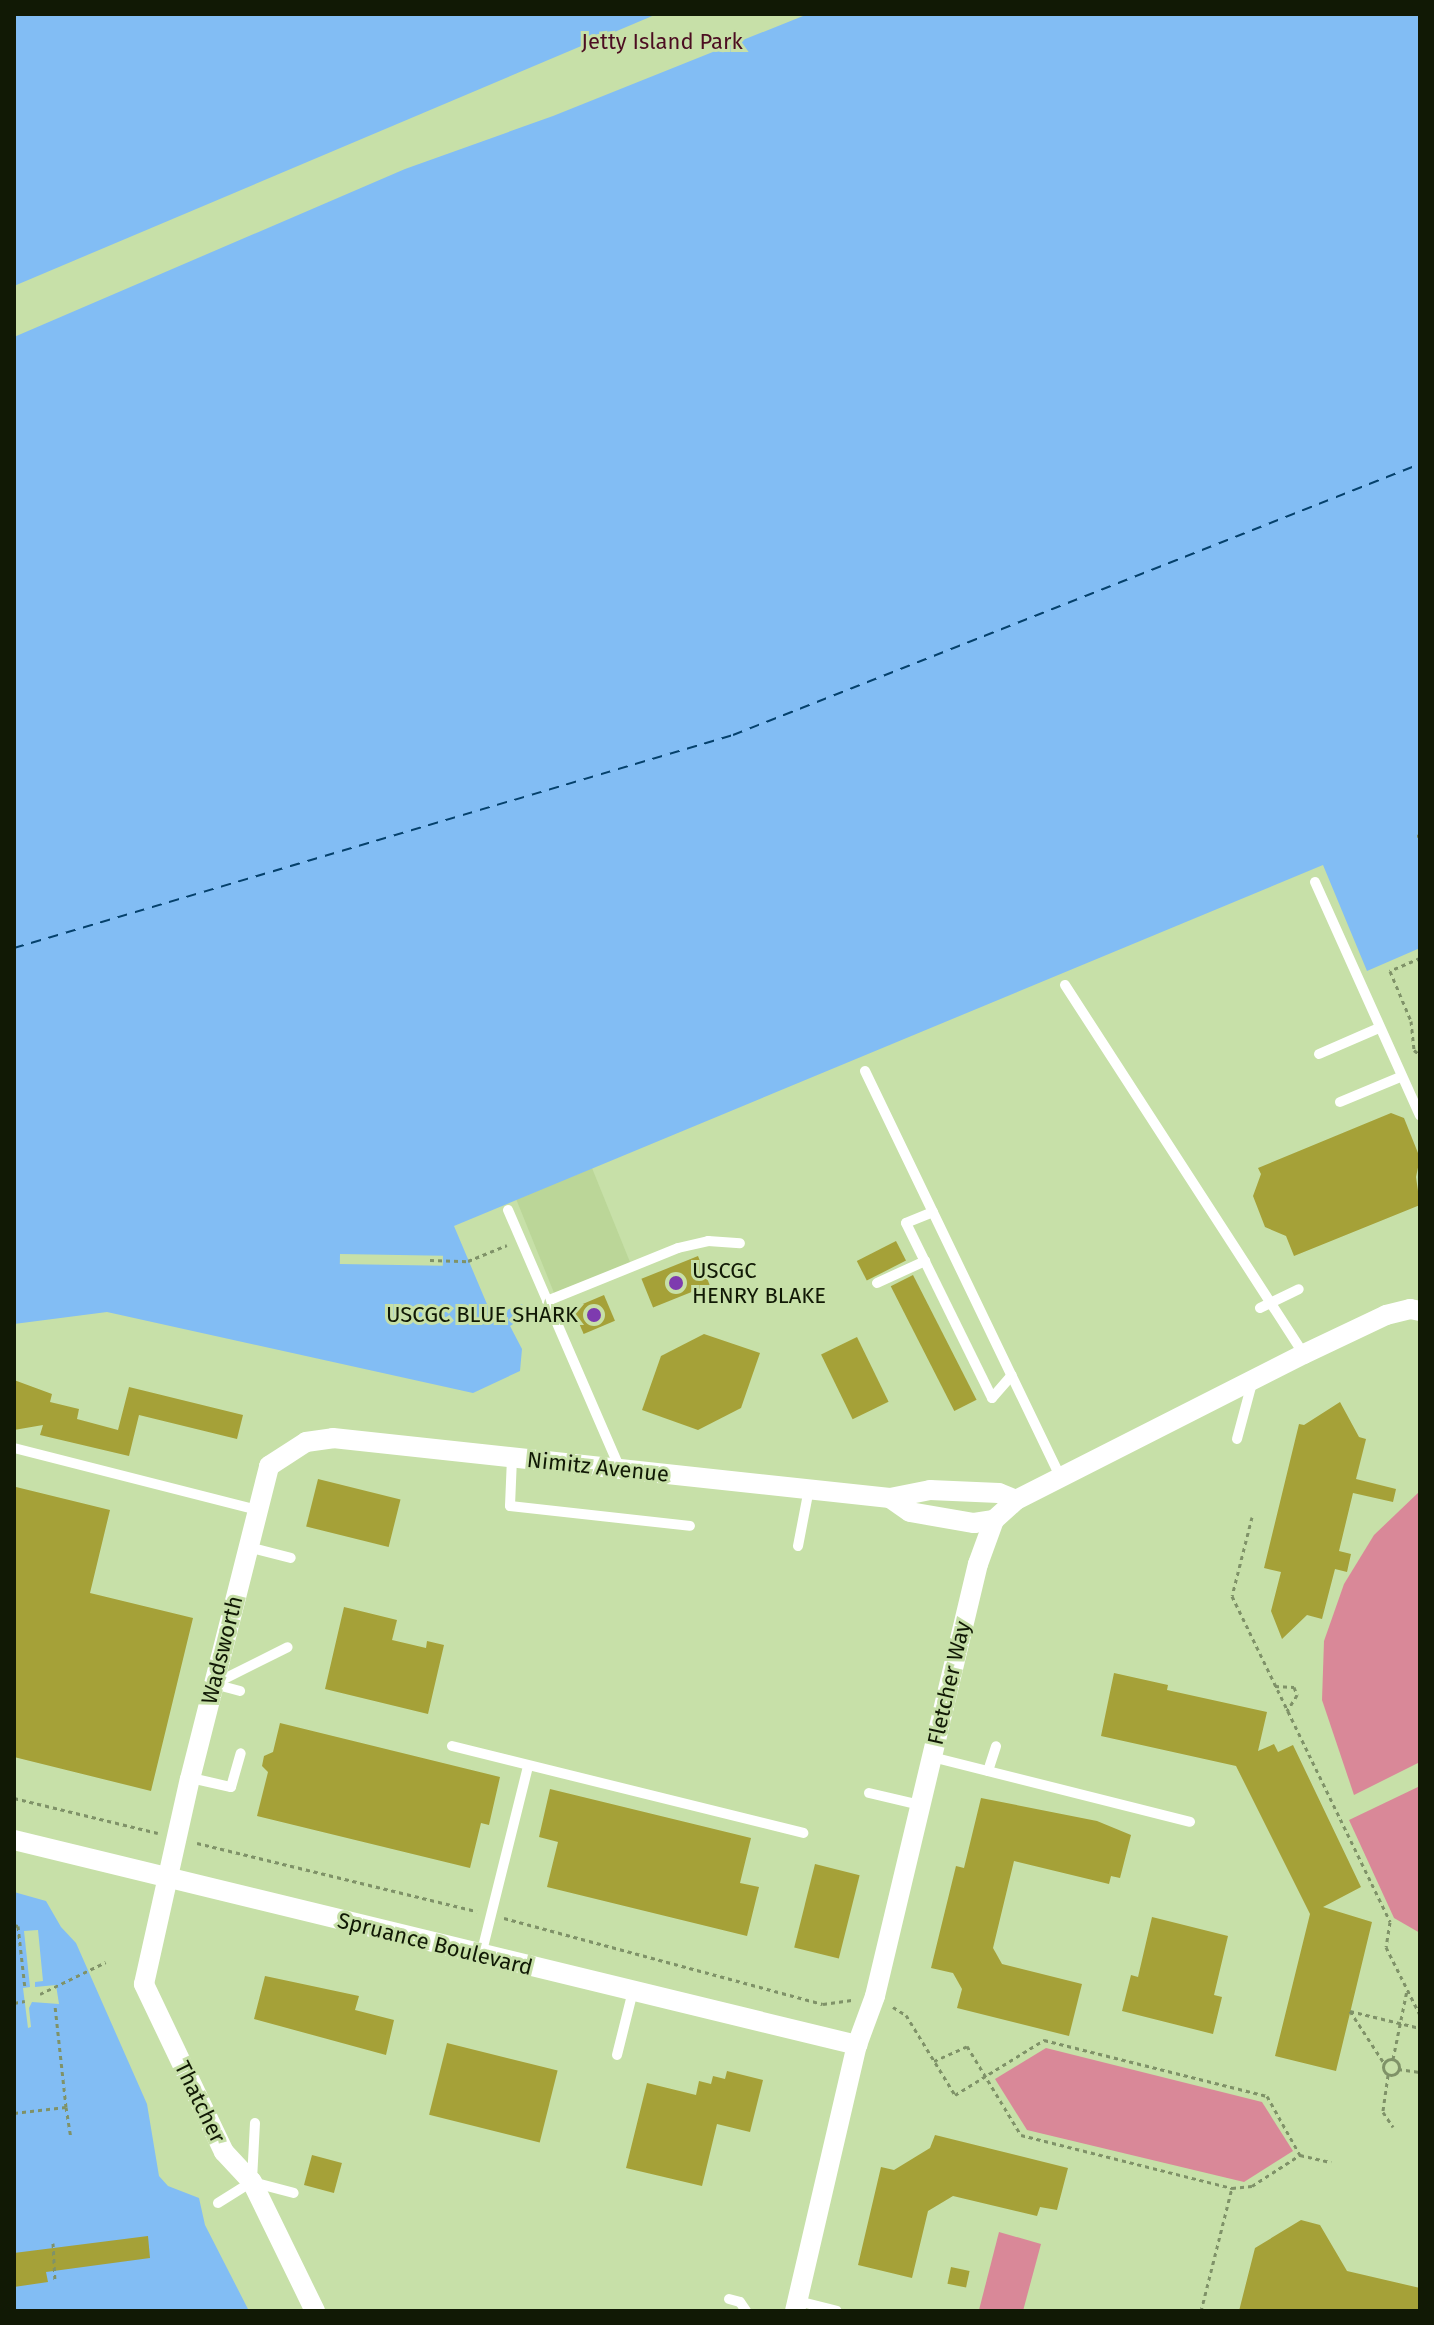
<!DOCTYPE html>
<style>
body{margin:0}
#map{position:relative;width:1434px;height:2325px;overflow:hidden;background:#c7e0a8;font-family:"Fira Sans",sans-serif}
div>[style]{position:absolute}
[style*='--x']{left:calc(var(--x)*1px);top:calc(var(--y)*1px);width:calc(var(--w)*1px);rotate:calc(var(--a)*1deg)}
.built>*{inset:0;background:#bbd698;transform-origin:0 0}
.green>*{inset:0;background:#d98898}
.water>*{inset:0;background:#82bdf4}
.pier>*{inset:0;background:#c7e0a8;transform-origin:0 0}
.ferry>*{height:2px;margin-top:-1px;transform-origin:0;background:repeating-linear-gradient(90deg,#05416c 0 10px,transparent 0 18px)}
.building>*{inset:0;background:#a5a138;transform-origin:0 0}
.path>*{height:3px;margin-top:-1.5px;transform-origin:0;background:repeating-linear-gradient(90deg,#7f9268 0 4px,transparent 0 8px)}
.path>.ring{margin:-1.5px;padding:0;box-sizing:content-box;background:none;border:3px solid #7f9268;border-radius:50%}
.lane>*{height:10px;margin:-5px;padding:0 5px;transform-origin:5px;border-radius:5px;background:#fff}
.street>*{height:20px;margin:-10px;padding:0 10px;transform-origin:10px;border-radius:10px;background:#fff}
.dots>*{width:22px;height:22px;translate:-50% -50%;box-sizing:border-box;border:4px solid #c7e0a8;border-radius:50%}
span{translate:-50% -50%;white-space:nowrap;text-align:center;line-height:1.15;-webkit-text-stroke:6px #c7e0a8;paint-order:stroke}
.park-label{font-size:22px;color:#4c0d21}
.poi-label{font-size:22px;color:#111905}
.left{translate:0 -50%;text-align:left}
.right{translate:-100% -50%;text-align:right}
.street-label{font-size:22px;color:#111905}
.frame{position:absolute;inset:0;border:16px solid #111905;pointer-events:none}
</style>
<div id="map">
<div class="built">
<div style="left:592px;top:1168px;width:109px;height:82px;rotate:68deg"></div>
</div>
<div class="green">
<div style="clip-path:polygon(1420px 1491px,1420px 1762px,1354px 1795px,1322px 1700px,1324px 1641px,1344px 1584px,1374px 1535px)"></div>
<div style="clip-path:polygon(1420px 1786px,1420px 1933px,1394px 1918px,1349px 1820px)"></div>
<div style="clip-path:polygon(1046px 2048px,1262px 2102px,1293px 2151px,1244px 2182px,1027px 2130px,995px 2079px)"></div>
<div style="clip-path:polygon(999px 2232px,1041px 2244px,1023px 2311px,979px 2310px)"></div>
</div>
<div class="water">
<div style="clip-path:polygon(14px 14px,657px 14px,14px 286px)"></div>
<div style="clip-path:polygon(808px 14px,1420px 14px,1420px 948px,1367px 971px,1323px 865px,454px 1226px,492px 1316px,522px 1304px,527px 1315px,510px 1326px,522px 1349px,520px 1371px,473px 1393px,107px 1312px,14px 1324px,14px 337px,405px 169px,553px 116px)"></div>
<div style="clip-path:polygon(14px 1892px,46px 1901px,61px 1927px,76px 1943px,147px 2104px,159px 2176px,168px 2186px,199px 2198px,205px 2225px,249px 2311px,14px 2311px)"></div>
</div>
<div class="pier">
<div style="left:340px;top:1254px;width:103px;height:10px;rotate:1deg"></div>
<div style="clip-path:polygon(38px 1930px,43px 1981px,35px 1982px,35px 1987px,56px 1985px,59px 2004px,32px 2002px,29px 2008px,31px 2027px,28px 2028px,23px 1988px,30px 1987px,24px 1931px)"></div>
</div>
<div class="ferry">
<div style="--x:14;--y:948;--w:750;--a:-16.5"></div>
<div style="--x:733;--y:735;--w:739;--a:-21.53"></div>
</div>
<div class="building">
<div style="clip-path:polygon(1391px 1113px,1404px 1118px,1420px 1158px,1416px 1177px,1420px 1205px,1294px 1256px,1286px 1236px,1265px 1227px,1253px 1196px,1261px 1174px,1258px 1168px)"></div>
<div style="left:896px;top:1241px;width:22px;height:44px;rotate:63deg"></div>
<div style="left:698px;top:1256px;width:31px;height:61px;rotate:68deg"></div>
<div style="left:913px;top:1275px;width:140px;height:25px;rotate:63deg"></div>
<div style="left:604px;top:1295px;width:28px;height:34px;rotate:67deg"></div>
<div style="clip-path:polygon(704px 1334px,760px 1353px,741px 1408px,698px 1430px,642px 1410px,661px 1356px)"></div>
<div style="left:857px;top:1337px;width:72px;height:40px;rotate:64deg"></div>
<div style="clip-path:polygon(14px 1380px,52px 1394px,50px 1402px,79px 1409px,77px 1419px,118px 1430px,129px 1387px,243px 1415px,237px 1439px,139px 1415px,129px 1456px,40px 1435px,43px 1425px,14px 1430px)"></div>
<div style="clip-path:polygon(1340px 1402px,1359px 1437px,1366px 1439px,1356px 1479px,1396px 1489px,1393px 1502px,1353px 1493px,1339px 1551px,1351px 1554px,1347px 1572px,1335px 1569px,1322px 1619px,1307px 1615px,1282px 1639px,1271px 1611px,1281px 1572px,1264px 1568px,1299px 1424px,1304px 1425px)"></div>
<div style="left:318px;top:1479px;width:85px;height:49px;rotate:14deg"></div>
<div style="clip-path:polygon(16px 1487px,110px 1510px,90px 1593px,193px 1618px,151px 1791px,14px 1757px)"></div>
<div style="clip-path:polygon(344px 1607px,397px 1620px,392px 1640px,426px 1648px,427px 1641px,444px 1645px,428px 1714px,325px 1689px)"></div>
<div style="clip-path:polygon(1114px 1673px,1168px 1685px,1167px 1690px,1267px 1712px,1258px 1751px,1274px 1744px,1278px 1752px,1293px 1745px,1361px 1887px,1323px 1907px,1372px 1922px,1336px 2071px,1275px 2056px,1310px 1914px,1236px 1766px,1101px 1736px)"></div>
<div style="clip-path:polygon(280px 1723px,500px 1777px,489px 1825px,481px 1823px,470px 1868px,257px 1816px,268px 1772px,262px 1766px,264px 1756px,273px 1752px)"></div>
<div style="clip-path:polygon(550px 1789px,751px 1838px,740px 1883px,759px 1887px,747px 1936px,547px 1887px,558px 1842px,539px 1837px)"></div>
<div style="clip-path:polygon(981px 1798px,1097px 1821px,1131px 1835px,1120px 1878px,1111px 1876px,1109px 1884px,1014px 1861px,993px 1948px,1002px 1964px,1082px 1984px,1069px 2036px,957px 2008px,962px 1989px,953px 1973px,931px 1968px,956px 1866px,964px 1868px)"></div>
<div style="left:815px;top:1864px;width:46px;height:86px;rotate:14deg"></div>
<div style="clip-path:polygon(1152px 1917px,1228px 1936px,1214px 1995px,1222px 1997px,1213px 2034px,1122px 2011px,1131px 1975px,1138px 1977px)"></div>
<div style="clip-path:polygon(265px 1976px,359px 1996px,355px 2010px,394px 2020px,386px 2055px,254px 2019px)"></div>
<div style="left:447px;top:2043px;width:114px;height:74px;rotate:14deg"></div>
<div style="clip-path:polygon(727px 2071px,763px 2080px,750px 2132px,717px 2124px,702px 2186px,626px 2168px,647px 2083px,696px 2095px,699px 2081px,711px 2084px,713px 2076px,725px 2079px)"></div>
<div style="clip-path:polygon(935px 2135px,1068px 2168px,1057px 2210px,1040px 2207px,1037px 2216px,953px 2196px,928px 2211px,912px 2278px,858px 2265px,881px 2167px,894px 2170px,930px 2148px)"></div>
<div style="left:312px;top:2155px;width:31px;height:31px;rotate:15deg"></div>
<div style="clip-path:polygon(1301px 2220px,1320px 2225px,1347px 2271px,1420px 2288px,1420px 2311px,1239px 2311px,1255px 2248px)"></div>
<div style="clip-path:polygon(148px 2236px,150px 2258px,46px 2272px,48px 2282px,14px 2287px,14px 2253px)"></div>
<div style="left:951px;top:2267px;width:19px;height:17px;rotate:12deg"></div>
</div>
<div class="path">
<div style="--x:1417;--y:836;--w:3;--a:-18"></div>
<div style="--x:1420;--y:958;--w:33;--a:157"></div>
<div style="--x:1390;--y:971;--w:54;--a:67.2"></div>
<div style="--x:1411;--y:1021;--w:29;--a:84"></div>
<div style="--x:1414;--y:1050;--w:8;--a:40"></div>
<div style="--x:430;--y:1260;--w:38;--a:2"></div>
<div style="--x:468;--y:1261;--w:42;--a:-22.3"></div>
<div style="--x:1252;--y:1517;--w:81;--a:104.2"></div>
<div style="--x:1232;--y:1596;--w:362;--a:64.1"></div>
<div style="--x:1390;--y:1922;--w:25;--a:99"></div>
<div style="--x:1386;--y:1947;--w:76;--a:63.4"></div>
<div style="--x:1275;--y:1686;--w:19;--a:3"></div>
<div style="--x:1294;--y:1687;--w:9;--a:69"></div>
<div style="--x:1297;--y:1695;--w:19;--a:122"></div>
<div style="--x:14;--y:1798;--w:148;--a:13.7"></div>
<div style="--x:197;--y:1843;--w:288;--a:13.7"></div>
<div style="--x:504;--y:1918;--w:330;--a:15.1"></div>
<div style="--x:823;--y:2004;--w:29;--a:-8"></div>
<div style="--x:14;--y:1925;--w:4;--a:14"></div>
<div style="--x:18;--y:1926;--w:62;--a:83.6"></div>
<div style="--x:40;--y:1994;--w:73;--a:-25.9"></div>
<div style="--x:14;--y:2003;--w:11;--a:-10"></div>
<div style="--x:893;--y:2007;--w:15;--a:32"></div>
<div style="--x:906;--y:2015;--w:94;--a:58.5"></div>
<div style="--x:955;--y:2095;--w:105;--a:-31.7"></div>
<div style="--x:1044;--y:2040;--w:230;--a:14.1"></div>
<div style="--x:1267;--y:2096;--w:68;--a:60.8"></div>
<div style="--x:1300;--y:2155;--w:32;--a:13"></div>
<div style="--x:1350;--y:2011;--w:72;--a:13.7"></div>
<div style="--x:1350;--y:2011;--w:62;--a:56.8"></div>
<div class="ring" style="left:1383px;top:2059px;width:13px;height:13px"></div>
<div style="--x:1393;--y:2059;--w:70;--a:-78.5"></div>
<div style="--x:934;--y:2061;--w:36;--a:-24"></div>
<div style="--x:967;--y:2046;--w:104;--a:58.8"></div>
<div style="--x:1021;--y:2135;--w:218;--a:14.1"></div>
<div style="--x:1232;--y:2188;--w:20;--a:-6"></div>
<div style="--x:1252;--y:2186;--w:57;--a:-32.9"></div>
<div style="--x:1398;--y:2069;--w:22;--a:8"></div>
<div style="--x:1388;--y:2075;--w:37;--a:98"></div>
<div style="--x:1383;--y:2112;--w:18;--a:56"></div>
<div style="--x:66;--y:2107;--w:30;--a:81"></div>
<div style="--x:14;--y:2113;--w:52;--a:-6.6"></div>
<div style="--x:66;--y:2107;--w:103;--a:-96.2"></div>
<div style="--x:53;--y:2243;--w:38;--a:87"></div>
<div style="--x:1201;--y:2311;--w:127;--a:-75.9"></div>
</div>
<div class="lane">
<div style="--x:1315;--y:882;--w:256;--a:65.8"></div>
<div style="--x:1065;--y:985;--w:440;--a:57.1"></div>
<div style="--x:1319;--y:1054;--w:65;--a:-23.4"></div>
<div style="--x:865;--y:1071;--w:450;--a:64.3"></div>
<div style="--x:1340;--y:1102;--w:65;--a:-22.6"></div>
<div style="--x:508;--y:1210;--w:282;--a:66.6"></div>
<div style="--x:933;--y:1212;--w:29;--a:158"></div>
<div style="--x:906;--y:1223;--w:195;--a:63.8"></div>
<div style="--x:992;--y:1398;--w:30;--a:-49"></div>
<div style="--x:877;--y:1283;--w:53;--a:-24.6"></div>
<div style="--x:547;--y:1301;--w:141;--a:-22"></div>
<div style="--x:678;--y:1248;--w:31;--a:-13"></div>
<div style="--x:708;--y:1241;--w:32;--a:4"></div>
<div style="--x:1260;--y:1308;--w:43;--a:-26"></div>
<div style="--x:1237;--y:1439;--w:58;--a:-75"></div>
<div style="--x:14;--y:1448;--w:251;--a:14.3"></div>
<div style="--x:512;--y:1458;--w:48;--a:92.4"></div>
<div style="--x:510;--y:1506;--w:181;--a:6.3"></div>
<div style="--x:798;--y:1546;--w:58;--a:-79.1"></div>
<div style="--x:248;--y:1547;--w:44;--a:14.3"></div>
<div style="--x:216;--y:1683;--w:80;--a:-26.6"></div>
<div style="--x:214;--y:1684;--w:27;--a:15"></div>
<div style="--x:452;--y:1746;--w:362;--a:13.9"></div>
<div style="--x:932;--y:1757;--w:266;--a:14.1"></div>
<div style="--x:988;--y:1771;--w:26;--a:-72"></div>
<div style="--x:191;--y:1778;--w:41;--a:12.7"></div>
<div style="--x:231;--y:1787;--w:35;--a:-74"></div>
<div style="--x:869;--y:1793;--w:52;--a:13.2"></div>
<div style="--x:481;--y:1955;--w:195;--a:-76"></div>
<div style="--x:617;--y:2055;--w:66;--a:-76"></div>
<div style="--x:252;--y:2180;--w:57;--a:-87"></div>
<div style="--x:218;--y:2203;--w:40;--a:-32"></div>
<div style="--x:252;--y:2182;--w:43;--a:14.7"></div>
<div style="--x:729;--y:2299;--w:11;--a:15"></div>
<div style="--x:740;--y:2302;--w:11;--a:56"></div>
<div style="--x:798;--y:2301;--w:40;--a:14.4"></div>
</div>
<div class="street">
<div style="--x:890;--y:1498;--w:24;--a:35"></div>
<div style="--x:910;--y:1512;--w:65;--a:9.8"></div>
<div style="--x:974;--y:1523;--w:20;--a:-9"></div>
<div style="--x:14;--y:1840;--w:868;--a:13.67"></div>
<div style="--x:315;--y:2311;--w:144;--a:-116"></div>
<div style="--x:252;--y:2182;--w:41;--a:-133"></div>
<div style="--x:224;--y:2152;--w:186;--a:-115.5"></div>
<div style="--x:144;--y:1984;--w:210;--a:-77.4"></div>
<div style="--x:190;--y:1779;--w:323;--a:-75.8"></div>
<div style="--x:269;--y:1466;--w:44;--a:-33"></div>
<div style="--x:306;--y:1442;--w:27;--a:-8"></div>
<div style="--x:333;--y:1438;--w:560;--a:6.15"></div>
<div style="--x:890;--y:1498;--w:41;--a:-11.3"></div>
<div style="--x:930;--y:1490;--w:69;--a:2.5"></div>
<div style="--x:999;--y:1493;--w:18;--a:22"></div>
<div style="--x:795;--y:2311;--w:273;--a:-76.9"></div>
<div style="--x:857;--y:2045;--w:52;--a:-69.8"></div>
<div style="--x:875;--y:1996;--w:444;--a:-76.6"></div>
<div style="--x:978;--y:1564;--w:47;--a:-70"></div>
<div style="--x:994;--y:1520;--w:30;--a:-42"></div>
<div style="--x:1016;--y:1500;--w:323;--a:-26.9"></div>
<div style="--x:1304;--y:1354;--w:91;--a:-25.4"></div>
<div style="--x:1386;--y:1315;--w:25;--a:-14"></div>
<div style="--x:1410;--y:1309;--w:10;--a:11"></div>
</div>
<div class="dots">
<div style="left:676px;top:1283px;background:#7e3baf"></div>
<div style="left:594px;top:1315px;background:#7e3baf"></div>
</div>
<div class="park-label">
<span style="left:662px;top:42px">Jetty Island Park</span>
</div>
<div class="poi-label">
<span class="left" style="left:692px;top:1283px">USCGC<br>HENRY BLAKE</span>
<span class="right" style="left:578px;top:1315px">USCGC BLUE SHARK</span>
</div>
<div class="street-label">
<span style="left:598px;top:1467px;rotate:6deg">Nimitz Avenue</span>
<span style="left:222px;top:1650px;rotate:-76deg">Wadsworth</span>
<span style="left:949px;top:1683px;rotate:-77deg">Fletcher Way</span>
<span style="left:435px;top:1944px;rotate:14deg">Spruance Boulevard</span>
<span style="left:200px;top:2102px;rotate:64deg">Thatcher</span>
</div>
<div class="frame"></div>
</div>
